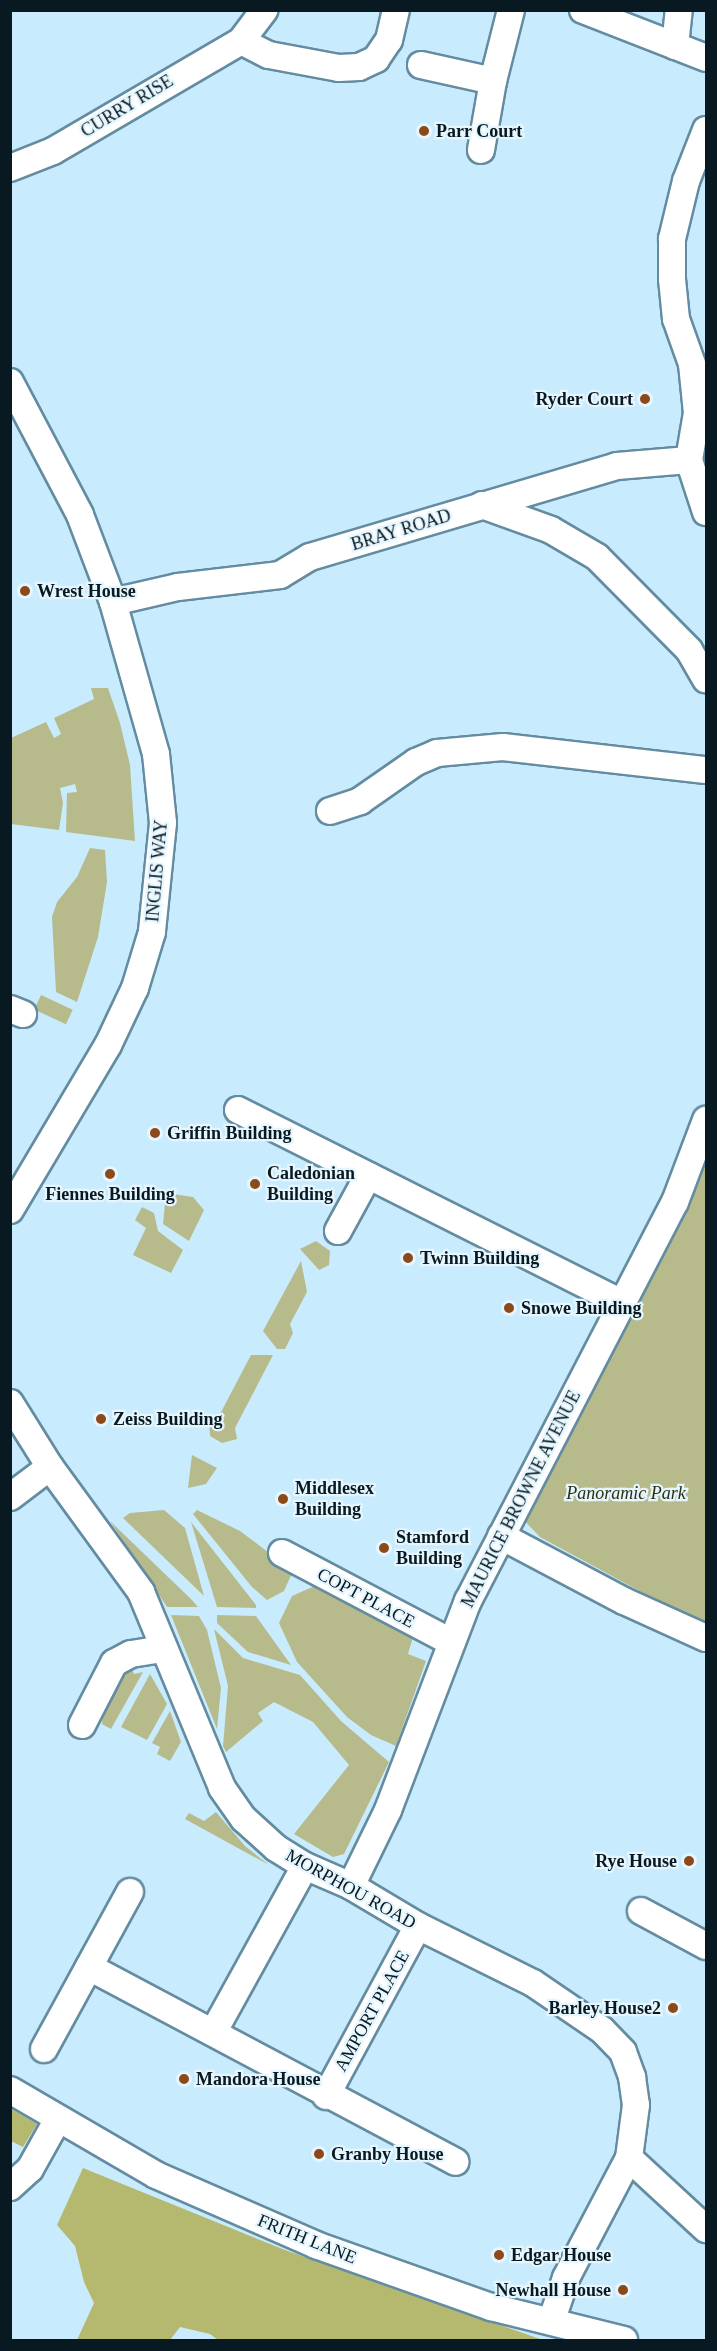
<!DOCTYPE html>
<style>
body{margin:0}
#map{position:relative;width:717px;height:2351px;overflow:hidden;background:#c9ebfe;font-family:Georgia,serif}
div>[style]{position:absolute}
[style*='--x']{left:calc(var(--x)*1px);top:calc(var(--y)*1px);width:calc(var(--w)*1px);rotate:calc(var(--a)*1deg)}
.green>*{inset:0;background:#b7bb8b;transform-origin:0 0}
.forest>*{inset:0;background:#b5b970}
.roads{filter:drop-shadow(2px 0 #648ca1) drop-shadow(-2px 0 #648ca1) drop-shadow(0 2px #648ca1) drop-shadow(0 -2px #648ca1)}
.minor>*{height:26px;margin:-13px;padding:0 13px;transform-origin:13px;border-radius:13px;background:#fff}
.dots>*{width:16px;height:16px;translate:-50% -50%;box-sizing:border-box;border:3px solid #e5f6ff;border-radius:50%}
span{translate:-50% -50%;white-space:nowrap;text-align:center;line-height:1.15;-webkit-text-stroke:4.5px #e5f6ff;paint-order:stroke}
.street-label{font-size:18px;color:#091921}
.poi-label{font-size:18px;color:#091921;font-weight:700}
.left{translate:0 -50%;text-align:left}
.right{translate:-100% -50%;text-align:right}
.park-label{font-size:18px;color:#2e2f0f;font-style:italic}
.frame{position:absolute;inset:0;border:12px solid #091921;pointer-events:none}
</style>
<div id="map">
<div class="green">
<div style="clip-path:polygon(91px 688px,108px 688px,120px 723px,130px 765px,135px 841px,66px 832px,67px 793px,77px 792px,75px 784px,60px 788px,63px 803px,59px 830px,11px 824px,11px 738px,46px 722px,54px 738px,61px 734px,54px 718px,94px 699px)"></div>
<div style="clip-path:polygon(90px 848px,105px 850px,107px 882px,98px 937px,77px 1002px,56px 992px,52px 917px,57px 902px,77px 877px)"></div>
<div style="left:41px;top:995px;width:35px;height:16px;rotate:25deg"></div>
<div style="clip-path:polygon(706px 1160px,706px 1627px,540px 1537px,522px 1518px,640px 1298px)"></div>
<div style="clip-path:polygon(166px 1193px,193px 1197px,204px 1210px,189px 1241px,163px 1224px)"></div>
<div style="clip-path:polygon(142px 1207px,154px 1213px,158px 1231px,183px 1250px,171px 1273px,133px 1255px,146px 1228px,135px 1220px)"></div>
<div style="clip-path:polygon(316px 1241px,330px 1251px,329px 1265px,319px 1270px,300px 1249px)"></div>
<div style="clip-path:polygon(301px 1261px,307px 1292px,290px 1324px,293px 1333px,285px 1349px,277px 1349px,263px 1331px)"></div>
<div style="clip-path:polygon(251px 1355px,273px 1355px,235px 1428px,237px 1439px,222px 1443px,210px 1436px,209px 1419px,219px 1416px)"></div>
<div style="clip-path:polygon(192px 1455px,217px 1468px,206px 1484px,188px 1488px)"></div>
<div style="clip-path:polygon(164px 1510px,185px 1528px,204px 1596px,123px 1518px,130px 1513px)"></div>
<div style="clip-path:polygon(197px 1510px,240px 1531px,293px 1571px,284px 1591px,267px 1600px,252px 1587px,193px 1514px)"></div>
<div style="clip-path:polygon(110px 1521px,192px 1600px,198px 1607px,167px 1607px)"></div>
<div style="clip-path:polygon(191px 1522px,256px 1605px,256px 1608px,217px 1607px)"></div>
<div style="clip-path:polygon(317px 1585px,413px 1637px,408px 1654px,426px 1661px,396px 1746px,371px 1735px,347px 1717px,297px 1662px,279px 1623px,292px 1596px)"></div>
<div style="clip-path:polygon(171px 1615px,199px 1616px,207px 1630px,221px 1688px,217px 1729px)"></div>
<div style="clip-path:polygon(217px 1615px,256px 1616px,291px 1665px,248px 1652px,217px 1623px)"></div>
<div style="clip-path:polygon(214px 1629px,243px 1658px,300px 1675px,341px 1721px,389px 1762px,344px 1854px,333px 1857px,294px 1834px,349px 1765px,313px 1722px,274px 1702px,258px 1713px,263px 1721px,226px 1752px,223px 1746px,228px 1686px)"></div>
<div style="clip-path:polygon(132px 1669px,134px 1674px,143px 1672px,111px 1729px,102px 1724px,103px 1713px,119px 1680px)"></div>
<div style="clip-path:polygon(150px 1674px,167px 1704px,147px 1740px,121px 1727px)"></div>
<div style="clip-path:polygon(170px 1711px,181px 1742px,170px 1761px,157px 1754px,160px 1747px,152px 1743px)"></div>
<div style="clip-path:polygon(216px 1812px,245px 1846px,269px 1865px,185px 1819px,189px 1813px,204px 1821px)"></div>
</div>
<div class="forest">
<div style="clip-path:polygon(11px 2109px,37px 2124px,23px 2147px,11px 2141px)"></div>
<div style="clip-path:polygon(83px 2168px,285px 2250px,543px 2340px,218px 2340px,210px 2334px,180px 2327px,170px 2340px,77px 2340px,94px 2303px,84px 2282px,75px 2246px,57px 2225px)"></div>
</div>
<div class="roads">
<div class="minor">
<div style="--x:583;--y:10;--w:132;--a:21.3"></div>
<div style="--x:241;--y:41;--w:31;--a:27"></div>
<div style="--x:269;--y:55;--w:71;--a:10.5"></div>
<div style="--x:339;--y:68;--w:20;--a:-3"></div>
<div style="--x:359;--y:67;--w:19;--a:-25"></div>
<div style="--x:376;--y:59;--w:23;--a:-56"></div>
<div style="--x:389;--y:40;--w:31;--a:-77"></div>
<div style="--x:675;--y:46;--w:36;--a:-84"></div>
<div style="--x:421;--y:65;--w:74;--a:12.5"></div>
<div style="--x:493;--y:81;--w:70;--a:99.9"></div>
<div style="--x:493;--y:81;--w:73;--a:-75.8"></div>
<div style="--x:706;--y:130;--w:55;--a:111.4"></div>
<div style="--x:686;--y:181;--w:60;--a:103.6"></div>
<div style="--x:672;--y:239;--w:40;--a:90"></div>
<div style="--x:672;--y:279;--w:40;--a:84.3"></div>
<div style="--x:676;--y:319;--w:48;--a:70.4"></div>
<div style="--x:692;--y:364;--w:49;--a:84.2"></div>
<div style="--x:697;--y:413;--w:48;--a:99.7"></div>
<div style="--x:689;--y:460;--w:55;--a:71.9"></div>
<div style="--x:10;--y:168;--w:46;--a:-21.6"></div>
<div style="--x:53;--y:151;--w:218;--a:-30.3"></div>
<div style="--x:241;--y:41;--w:39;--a:-53"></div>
<div style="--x:10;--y:382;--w:150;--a:62.2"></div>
<div style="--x:80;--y:515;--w:93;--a:69.2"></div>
<div style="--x:113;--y:602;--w:158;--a:74.2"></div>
<div style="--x:156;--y:754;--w:69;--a:84.2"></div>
<div style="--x:163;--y:823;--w:110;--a:95.8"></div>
<div style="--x:152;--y:932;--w:59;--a:106.9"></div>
<div style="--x:135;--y:988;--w:63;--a:115.3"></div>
<div style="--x:108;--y:1045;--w:192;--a:120.7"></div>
<div style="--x:482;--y:505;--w:73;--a:19.9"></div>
<div style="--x:551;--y:530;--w:53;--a:30.4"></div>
<div style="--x:597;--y:557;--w:131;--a:45.3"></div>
<div style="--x:689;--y:650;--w:34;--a:60"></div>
<div style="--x:113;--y:602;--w:67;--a:-13"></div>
<div style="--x:178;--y:587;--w:103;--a:-6.7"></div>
<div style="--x:280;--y:575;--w:35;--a:-31"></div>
<div style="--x:310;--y:557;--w:320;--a:-16.5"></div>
<div style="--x:617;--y:466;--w:72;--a:-4.8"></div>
<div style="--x:330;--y:811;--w:32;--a:-18"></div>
<div style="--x:360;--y:801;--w:68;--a:-34.9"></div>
<div style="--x:416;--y:762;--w:23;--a:-23"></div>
<div style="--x:437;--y:753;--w:66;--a:-5.2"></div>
<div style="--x:503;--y:747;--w:204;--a:6.5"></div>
<div style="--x:10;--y:1009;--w:14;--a:21"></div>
<div style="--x:238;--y:1110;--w:431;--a:26.7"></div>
<div style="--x:338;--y:1231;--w:63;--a:-61.4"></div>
<div style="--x:10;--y:1403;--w:75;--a:58"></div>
<div style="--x:50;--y:1467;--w:155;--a:53.9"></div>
<div style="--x:141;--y:1592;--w:212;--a:67.5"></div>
<div style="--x:222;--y:1788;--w:38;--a:55"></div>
<div style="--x:244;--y:1819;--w:43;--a:42.2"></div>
<div style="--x:276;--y:1848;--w:34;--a:32"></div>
<div style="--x:305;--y:1866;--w:50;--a:23.5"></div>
<div style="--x:351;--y:1886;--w:78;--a:30.8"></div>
<div style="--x:418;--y:1926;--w:128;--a:26.4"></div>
<div style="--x:533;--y:1983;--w:83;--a:34.3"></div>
<div style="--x:602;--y:2030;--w:30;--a:46"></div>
<div style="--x:623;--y:2052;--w:27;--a:70"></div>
<div style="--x:632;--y:2077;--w:28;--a:82"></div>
<div style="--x:636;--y:2105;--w:53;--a:97.5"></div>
<div style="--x:629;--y:2158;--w:136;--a:117.7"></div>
<div style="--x:566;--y:2278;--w:46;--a:108.8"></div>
<div style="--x:10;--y:1497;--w:50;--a:-36.9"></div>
<div style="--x:501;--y:1536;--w:139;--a:27.9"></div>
<div style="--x:624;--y:1601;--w:90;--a:24.3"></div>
<div style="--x:282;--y:1553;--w:191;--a:27.8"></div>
<div style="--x:82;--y:1725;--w:70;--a:-62.7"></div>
<div style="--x:114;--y:1663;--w:19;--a:-28"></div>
<div style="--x:131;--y:1654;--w:32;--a:-9"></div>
<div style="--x:351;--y:1886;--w:85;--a:-64"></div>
<div style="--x:388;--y:1810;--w:224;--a:-69.1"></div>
<div style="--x:468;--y:1601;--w:449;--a:-62.6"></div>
<div style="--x:675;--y:1202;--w:88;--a:-69.3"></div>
<div style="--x:641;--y:1911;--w:74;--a:28.3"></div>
<div style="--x:89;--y:1967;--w:415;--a:28"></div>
<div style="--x:214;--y:2031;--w:188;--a:-61.1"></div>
<div style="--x:44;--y:2049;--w:179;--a:-61.3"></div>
<div style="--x:10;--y:2090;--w:169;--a:30.2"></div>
<div style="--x:156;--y:2175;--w:175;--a:23.6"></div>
<div style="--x:316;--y:2245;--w:186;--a:19.5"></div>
<div style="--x:491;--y:2307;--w:137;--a:13.9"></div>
<div style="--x:326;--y:2096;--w:193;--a:-61.6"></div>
<div style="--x:629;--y:2158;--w:105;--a:42.7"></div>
<div style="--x:10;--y:2187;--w:27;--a:-42"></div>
<div style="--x:30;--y:2169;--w:57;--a:-60.8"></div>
</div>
</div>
<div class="dots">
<div style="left:424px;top:131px;background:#8c491a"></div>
<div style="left:645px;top:399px;background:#8c491a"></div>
<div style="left:25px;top:591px;background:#8c491a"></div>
<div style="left:155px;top:1133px;background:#8c491a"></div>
<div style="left:110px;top:1174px;background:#8c491a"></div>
<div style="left:255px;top:1184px;background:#8c491a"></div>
<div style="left:408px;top:1258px;background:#8c491a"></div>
<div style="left:509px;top:1308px;background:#8c491a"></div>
<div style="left:101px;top:1419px;background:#8c491a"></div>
<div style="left:283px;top:1499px;background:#8c491a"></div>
<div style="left:384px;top:1548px;background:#8c491a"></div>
<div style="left:689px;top:1861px;background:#8c491a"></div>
<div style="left:673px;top:2008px;background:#8c491a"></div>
<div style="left:184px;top:2079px;background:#8c491a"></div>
<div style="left:319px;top:2154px;background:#8c491a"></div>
<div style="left:499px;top:2255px;background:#8c491a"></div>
<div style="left:623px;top:2290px;background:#8c491a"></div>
</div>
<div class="street-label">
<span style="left:127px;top:106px;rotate:-31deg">CURRY RISE</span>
<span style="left:401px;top:530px;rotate:-17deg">BRAY ROAD</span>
<span style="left:157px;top:871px;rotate:-85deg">INGLIS WAY</span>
<span style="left:521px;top:1499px;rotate:-63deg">MAURICE BROWNE AVENUE</span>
<span style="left:366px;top:1598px;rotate:28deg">COPT PLACE</span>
<span style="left:351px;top:1889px;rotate:29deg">MORPHOU ROAD</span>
<span style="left:372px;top:2011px;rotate:-61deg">AMPORT PLACE</span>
<span style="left:307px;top:2239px;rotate:22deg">FRITH LANE</span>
</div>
<div class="poi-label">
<span class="left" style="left:436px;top:131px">Parr Court</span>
<span class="right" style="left:633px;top:399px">Ryder Court</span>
<span class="left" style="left:37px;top:591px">Wrest House</span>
<span class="left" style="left:167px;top:1133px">Griffin Building</span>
<span class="left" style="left:267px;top:1184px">Caledonian<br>Building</span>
<span style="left:110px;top:1194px">Fiennes Building</span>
<span class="left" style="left:420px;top:1258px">Twinn Building</span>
<span class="left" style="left:521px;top:1308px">Snowe Building</span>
<span class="left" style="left:113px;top:1419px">Zeiss Building</span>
<span class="left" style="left:295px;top:1499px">Middlesex<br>Building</span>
<span class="left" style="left:396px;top:1548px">Stamford<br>Building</span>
<span class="right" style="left:677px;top:1861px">Rye House</span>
<span class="right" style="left:661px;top:2008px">Barley House2</span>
<span class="left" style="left:196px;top:2079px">Mandora House</span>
<span class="left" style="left:331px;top:2154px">Granby House</span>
<span class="left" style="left:511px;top:2255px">Edgar House</span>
<span class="right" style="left:611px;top:2290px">Newhall House</span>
</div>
<div class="park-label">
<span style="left:626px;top:1493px">Panoramic Park</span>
</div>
<div class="frame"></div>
</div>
